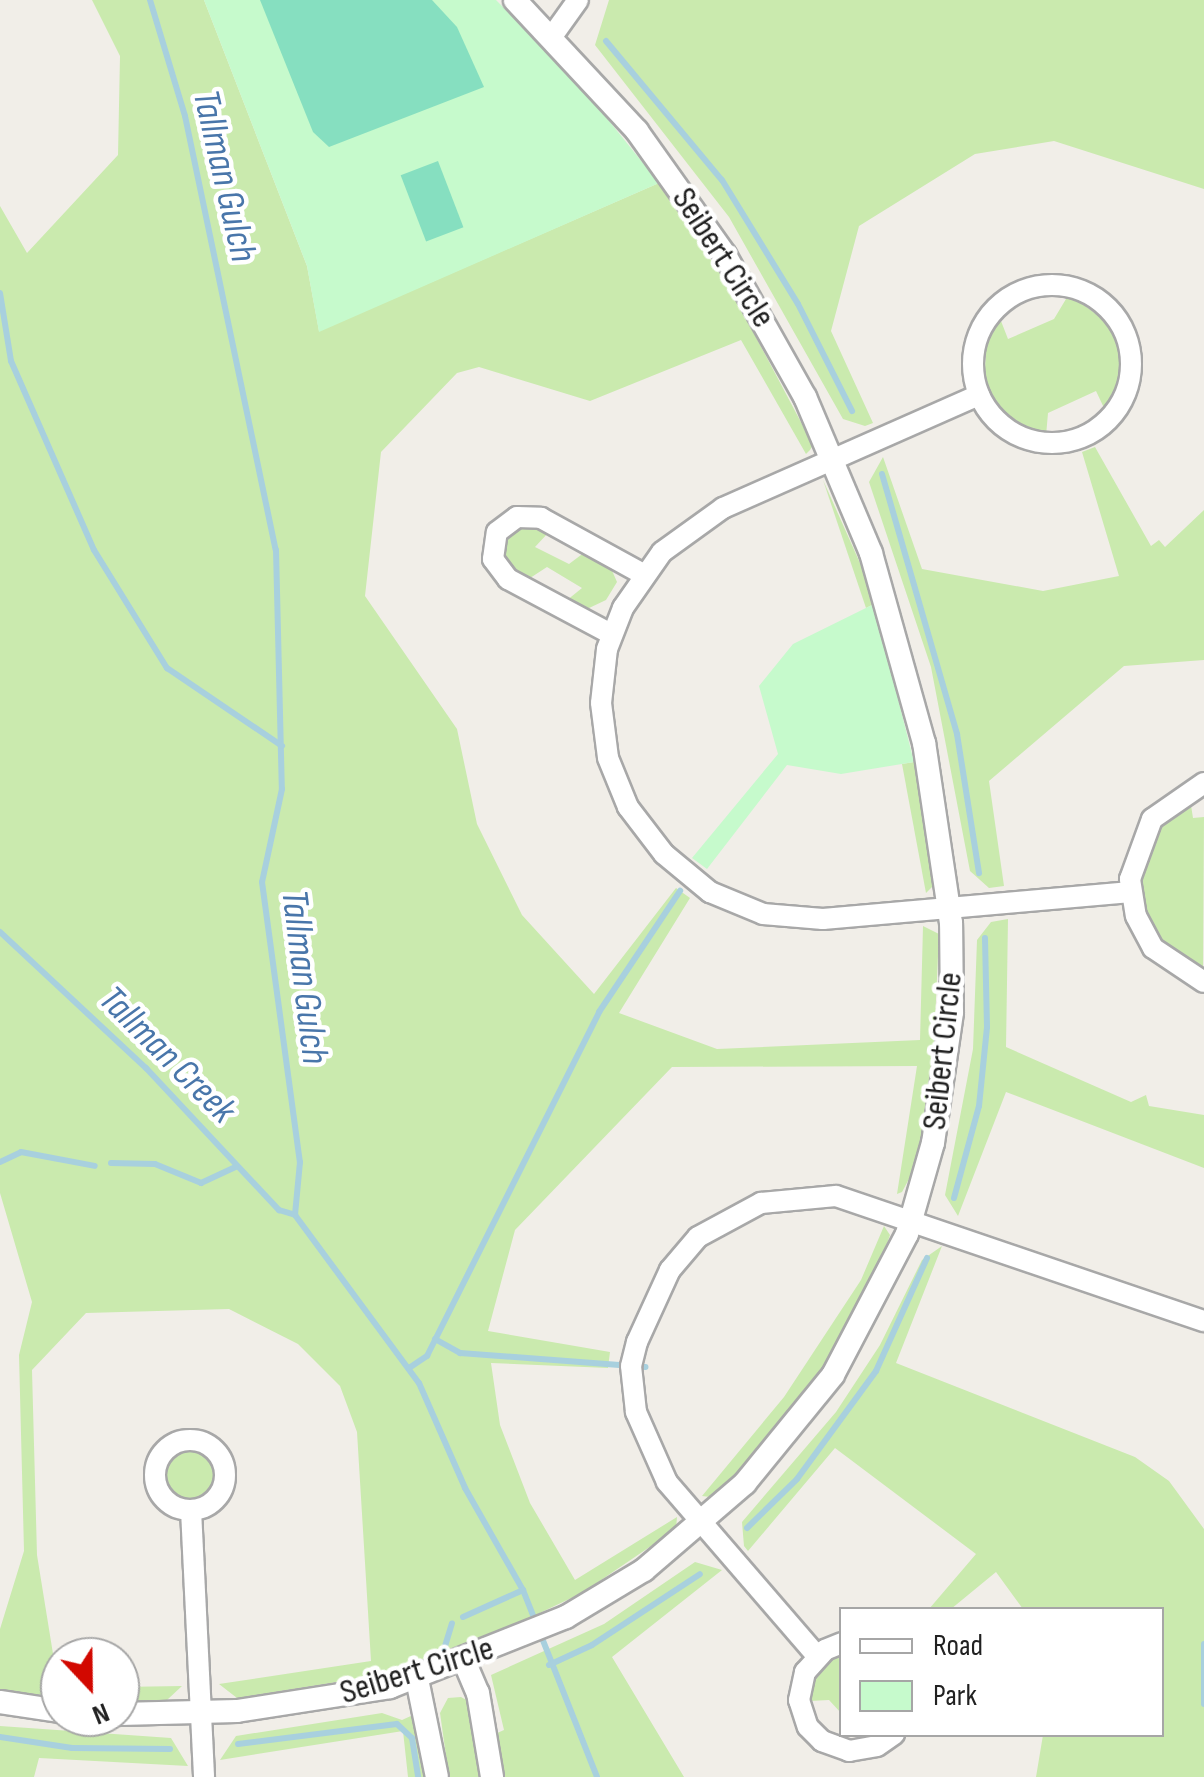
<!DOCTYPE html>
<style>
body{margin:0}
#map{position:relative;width:1204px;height:1777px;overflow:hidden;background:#f1eee8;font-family:"Sofia Sans Condensed",sans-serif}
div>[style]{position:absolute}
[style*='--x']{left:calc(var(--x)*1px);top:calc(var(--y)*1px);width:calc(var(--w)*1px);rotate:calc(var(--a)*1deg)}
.grass>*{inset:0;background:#caeaae}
.round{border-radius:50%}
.park>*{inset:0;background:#c6facc}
.pitch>*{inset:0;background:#86dfc0;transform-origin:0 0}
.stream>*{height:6px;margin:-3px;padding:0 3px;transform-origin:3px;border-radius:3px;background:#a8d0de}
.roads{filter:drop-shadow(2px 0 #a8a8a8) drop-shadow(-2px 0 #a8a8a8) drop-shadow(0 2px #a8a8a8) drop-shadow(0 -2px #a8a8a8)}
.minor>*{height:20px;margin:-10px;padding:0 10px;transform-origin:10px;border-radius:10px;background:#fff}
.minor>.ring{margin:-10px;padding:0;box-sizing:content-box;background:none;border:20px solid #fff;border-radius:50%}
.tertiary>*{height:22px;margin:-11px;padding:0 11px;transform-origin:11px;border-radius:11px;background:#fff}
span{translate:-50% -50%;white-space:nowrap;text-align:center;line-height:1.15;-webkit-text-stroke:9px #fff;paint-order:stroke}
.street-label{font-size:35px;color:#212121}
.water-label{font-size:38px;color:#4976aa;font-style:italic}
.legend{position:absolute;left:839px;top:1607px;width:325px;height:130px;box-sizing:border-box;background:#fff;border:2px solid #a6a6a6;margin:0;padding:12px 18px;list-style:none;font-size:30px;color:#212121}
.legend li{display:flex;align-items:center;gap:20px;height:50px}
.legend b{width:50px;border:2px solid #a6a6a6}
.north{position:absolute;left:40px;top:1637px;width:100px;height:100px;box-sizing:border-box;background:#fff;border:2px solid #a6a6a6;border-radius:50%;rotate:158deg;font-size:28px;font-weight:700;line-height:40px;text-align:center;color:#212121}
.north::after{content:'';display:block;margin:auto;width:35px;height:45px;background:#d20800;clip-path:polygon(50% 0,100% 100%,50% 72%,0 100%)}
</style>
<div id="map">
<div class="grass">
<div style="clip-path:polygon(92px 0,204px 0,307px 266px,319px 331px,659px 183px,731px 290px,813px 445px,810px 450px,806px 454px,741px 340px,590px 401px,479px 367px,457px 373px,381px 452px,365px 596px,457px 729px,477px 824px,522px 915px,594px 994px,676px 888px,690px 898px,619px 1013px,717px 1049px,920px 1040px,923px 926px,939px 934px,932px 1089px,916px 1166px,902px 1192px,897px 1194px,917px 1066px,672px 1067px,515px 1230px,488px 1331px,610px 1352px,608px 1368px,491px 1363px,500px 1425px,530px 1503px,575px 1580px,677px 1517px,676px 1529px,582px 1593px,474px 1644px,375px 1676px,237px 1698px,219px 1684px,371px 1661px,357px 1432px,340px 1386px,298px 1344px,229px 1309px,86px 1313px,32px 1370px,37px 1555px,60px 1697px,0 1690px,0 1629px,24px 1551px,19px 1355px,32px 1302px,0 1193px,0 206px,27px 253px,118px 155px,120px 56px)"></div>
<div style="clip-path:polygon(609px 0,1204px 0,1204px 189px,1054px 141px,975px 154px,859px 226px,831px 331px,873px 423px,865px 426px,843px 419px,729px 217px,595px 45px)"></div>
<div style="clip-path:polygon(1069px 294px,1112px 326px,1124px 374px,1105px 410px,1096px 391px,1048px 413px,1046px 436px,1032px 434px,990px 400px,984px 385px,987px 334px,1001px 321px,1008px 339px,1054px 319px)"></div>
<div style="clip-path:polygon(1095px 447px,1151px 546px,1159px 540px,1165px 547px,1204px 510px,1204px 660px,1124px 666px,989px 781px,1004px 886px,989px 888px,970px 871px,931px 667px,869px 482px,883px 457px,922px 569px,1043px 591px,1119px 576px,1082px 452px)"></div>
<div style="clip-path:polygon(823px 480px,864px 572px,874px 604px,866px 608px)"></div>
<div style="clip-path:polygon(529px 523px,548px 533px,535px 547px,569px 564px,585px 552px,610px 566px,617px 582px,606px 600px,587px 609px,566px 601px,582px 588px,547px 567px,527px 580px,517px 575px,504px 563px,501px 543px,516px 525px)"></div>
<div style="clip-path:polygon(914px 762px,934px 885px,926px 893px,902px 764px)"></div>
<div style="clip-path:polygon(1190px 799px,1193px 818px,1204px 817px,1203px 972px,1154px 935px,1139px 896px,1143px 853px,1167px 813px)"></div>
<div style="clip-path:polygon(1008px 919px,1006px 1047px,1131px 1102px,1146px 1095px,1149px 1106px,1204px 1115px,1204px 1168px,1006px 1092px,958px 1216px,945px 1195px,973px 1049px,977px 940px,991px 922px)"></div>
<div style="clip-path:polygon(884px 1226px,890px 1235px,878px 1270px,824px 1366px,748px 1462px,710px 1497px,702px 1496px,784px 1397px,861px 1280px)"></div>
<div style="clip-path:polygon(942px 1246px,896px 1363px,1135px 1457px,1169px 1481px,1204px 1529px,1204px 1777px,1036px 1777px,1043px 1735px,1162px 1734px,1162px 1610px,1023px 1609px,996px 1572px,951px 1609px,929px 1609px,976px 1554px,835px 1448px,748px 1551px,744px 1546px,742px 1522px,836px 1412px,880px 1345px,922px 1260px)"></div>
<div class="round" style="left:163px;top:1448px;width:54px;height:54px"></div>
<div style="clip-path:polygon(695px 1562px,722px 1570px,612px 1657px,684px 1777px,502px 1777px,495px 1734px,504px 1730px,491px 1675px,604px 1624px)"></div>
<div style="clip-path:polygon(841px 1651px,841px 1713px,829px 1700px,810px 1701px,809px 1688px,823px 1661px)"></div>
<div style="clip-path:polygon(182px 1686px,167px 1700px,120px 1702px,120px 1687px)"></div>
<div style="clip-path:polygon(461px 1697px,472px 1703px,482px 1777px,449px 1777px,440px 1713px,448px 1698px)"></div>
<div style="clip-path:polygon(382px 1713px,402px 1720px,413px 1715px,426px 1777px,408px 1777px,403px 1731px,220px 1760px,236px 1736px)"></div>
<div style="clip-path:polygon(0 1726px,171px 1738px,188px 1766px,39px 1758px,34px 1777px,0 1777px)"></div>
</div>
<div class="park">
<div style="clip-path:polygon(204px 0,496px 0,577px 81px,659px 183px,319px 332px,307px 266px)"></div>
<div style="clip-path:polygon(874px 604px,914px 762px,841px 774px,787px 765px,707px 869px,692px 858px,778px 754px,759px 686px,793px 644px)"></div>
</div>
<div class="pitch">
<div style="clip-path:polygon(260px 0,432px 0,457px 27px,484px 87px,329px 147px,313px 132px)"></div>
<div style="left:438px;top:161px;width:71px;height:40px;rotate:69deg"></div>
</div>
<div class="stream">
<div style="--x:150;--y:0;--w:121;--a:73.2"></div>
<div style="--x:185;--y:116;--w:443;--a:78.2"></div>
<div style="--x:276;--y:550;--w:239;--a:88.6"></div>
<div style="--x:282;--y:789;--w:95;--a:102.1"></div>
<div style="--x:262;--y:882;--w:283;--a:82.3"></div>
<div style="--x:300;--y:1162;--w:53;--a:95.4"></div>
<div style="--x:295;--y:1215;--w:209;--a:53.6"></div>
<div style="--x:419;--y:1383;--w:115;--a:66.3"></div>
<div style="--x:465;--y:1488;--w:117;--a:60.4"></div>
<div style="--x:523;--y:1590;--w:201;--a:68.4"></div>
<div style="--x:606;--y:41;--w:181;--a:50.2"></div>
<div style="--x:722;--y:180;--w:145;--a:58.5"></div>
<div style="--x:798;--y:304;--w:120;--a:63.2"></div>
<div style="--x:0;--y:293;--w:69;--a:80.8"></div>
<div style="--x:11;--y:361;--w:206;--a:66.3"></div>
<div style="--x:94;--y:550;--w:139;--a:58.3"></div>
<div style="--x:167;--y:668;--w:139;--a:34.1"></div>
<div style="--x:882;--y:474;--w:271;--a:73.9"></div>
<div style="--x:957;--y:734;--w:141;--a:81"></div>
<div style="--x:0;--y:932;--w:200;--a:43"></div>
<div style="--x:146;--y:1068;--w:195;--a:46.9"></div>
<div style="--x:279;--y:1210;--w:17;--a:17"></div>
<div style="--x:0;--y:1162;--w:23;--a:-25"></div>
<div style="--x:21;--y:1152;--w:75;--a:10.7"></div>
<div style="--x:111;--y:1163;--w:44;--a:1.3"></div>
<div style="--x:155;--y:1164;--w:50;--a:22.4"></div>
<div style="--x:201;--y:1183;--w:38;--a:-25"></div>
<div style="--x:954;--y:1198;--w:95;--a:-74.8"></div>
<div style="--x:979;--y:1106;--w:79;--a:-84.2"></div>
<div style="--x:987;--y:1027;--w:89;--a:-91.3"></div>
<div style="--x:435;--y:1339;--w:29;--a:29"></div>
<div style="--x:460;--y:1353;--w:186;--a:4.3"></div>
<div style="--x:409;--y:1368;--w:22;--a:-34"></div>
<div style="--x:427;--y:1356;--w:385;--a:-63.4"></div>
<div style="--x:599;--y:1012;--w:146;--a:-56.2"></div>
<div style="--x:747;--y:1528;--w:70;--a:-44.4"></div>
<div style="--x:797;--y:1479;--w:134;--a:-53.8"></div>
<div style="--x:876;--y:1371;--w:124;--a:-65.7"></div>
<div style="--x:463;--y:1617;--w:66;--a:-24.2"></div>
<div style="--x:1204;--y:1644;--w:60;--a:90"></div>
<div style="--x:442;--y:1656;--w:34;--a:-73"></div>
<div style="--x:549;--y:1665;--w:47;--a:-24.9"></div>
<div style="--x:592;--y:1645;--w:129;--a:-33.3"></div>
<div style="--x:0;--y:1737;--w:73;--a:8.7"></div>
<div style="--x:72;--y:1748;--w:98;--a:0.6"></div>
<div style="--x:238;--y:1744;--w:160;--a:-7.2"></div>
<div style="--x:397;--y:1724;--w:21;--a:43"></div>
<div style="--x:412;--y:1738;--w:39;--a:81"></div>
</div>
<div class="roads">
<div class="minor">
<div style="--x:553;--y:35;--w:43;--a:-54.5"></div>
<div class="ring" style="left:973px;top:285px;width:138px;height:138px"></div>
<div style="--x:979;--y:395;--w:280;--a:156.2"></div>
<div style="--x:723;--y:508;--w:75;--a:144.2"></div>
<div style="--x:662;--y:552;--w:68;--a:124.9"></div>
<div style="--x:623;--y:608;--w:44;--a:111.3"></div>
<div style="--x:607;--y:649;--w:54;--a:96.3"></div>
<div style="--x:601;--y:703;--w:55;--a:82.7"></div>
<div style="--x:608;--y:758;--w:53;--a:67.8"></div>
<div style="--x:628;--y:807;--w:59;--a:52.5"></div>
<div style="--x:664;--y:854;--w:60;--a:39.6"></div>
<div style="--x:710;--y:892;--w:57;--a:22.5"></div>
<div style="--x:763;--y:914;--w:60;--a:4.8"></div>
<div style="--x:823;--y:919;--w:309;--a:-5"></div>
<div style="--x:611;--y:634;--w:117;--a:-151.9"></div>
<div style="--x:508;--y:579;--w:25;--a:-127"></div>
<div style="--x:493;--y:559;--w:27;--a:-82"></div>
<div style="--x:497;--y:532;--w:25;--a:-37"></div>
<div style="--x:517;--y:517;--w:24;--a:2"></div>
<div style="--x:541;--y:518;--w:116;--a:28.8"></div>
<div style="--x:1204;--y:783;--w:63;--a:145.3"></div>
<div style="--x:1152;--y:819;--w:64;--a:110.1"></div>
<div style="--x:1130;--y:879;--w:37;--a:81"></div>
<div style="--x:1136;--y:916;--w:36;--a:62"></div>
<div style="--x:1153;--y:948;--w:61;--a:33.7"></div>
<div class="ring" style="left:155px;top:1440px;width:50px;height:50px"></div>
<div style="--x:191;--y:1510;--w:267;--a:87.2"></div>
<div style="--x:842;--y:1643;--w:18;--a:158"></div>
<div style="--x:825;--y:1650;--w:30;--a:132"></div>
<div style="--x:805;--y:1672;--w:29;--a:102"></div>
<div style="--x:799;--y:1700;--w:28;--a:72"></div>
<div style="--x:808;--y:1727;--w:20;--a:45"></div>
<div style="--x:822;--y:1741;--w:29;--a:20"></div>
<div style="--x:849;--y:1751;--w:28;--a:-10"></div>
<div style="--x:877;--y:1746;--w:21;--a:-35"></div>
<div style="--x:817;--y:1656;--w:230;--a:-130.8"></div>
<div style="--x:667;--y:1482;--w:77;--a:-113.9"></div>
<div style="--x:636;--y:1412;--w:46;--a:-96.2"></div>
<div style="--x:631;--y:1366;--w:25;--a:-76"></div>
<div style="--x:637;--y:1342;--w:79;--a:-65.4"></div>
<div style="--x:670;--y:1270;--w:43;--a:-49.7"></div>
<div style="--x:698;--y:1237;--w:72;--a:-28.4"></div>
<div style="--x:761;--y:1203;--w:75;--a:-5.3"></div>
<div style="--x:836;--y:1196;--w:389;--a:18.8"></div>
</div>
<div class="tertiary">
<div style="--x:465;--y:1663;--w:33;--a:67"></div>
<div style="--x:478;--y:1693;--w:85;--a:80.5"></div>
<div style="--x:417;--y:1679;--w:100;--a:78.5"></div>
<div style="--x:0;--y:1702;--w:61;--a:8.5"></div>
<div style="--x:120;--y:1714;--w:117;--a:-1.5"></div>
<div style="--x:237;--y:1711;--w:155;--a:-8.9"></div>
<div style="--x:390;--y:1687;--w:189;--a:-21.7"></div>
<div style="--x:566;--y:1617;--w:91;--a:-31.1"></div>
<div style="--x:644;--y:1570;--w:133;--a:-40.7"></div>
<div style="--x:745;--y:1483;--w:139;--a:-50.8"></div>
<div style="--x:833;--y:1375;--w:159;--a:-62.3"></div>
<div style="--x:907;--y:1234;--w:95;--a:-74.1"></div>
<div style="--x:933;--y:1143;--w:132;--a:-81.7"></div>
<div style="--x:952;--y:1012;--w:89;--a:-90.6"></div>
<div style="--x:951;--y:923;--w:182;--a:-98.5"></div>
<div style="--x:924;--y:743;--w:197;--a:-105.6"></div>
<div style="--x:871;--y:553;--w:169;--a:-112.9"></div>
<div style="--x:805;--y:397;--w:163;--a:-119.4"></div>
<div style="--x:725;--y:255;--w:152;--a:-125.4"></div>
<div style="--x:637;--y:131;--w:179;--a:-133"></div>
</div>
</div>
<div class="street-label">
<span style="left:723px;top:258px;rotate:57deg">Seibert Circle</span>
<span style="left:943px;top:1051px;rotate:-84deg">Seibert Circle</span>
<span style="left:417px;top:1671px;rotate:-17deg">Seibert Circle</span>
</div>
<div class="water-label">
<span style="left:224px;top:176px;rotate:77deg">Tallman Gulch</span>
<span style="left:304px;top:977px;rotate:83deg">Tallman Gulch</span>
<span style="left:167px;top:1055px;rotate:45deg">Tallman Creek</span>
</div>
<ul class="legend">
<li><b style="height:12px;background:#fff"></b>Road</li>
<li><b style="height:28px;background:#c6facc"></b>Park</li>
</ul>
<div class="north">N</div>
</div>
